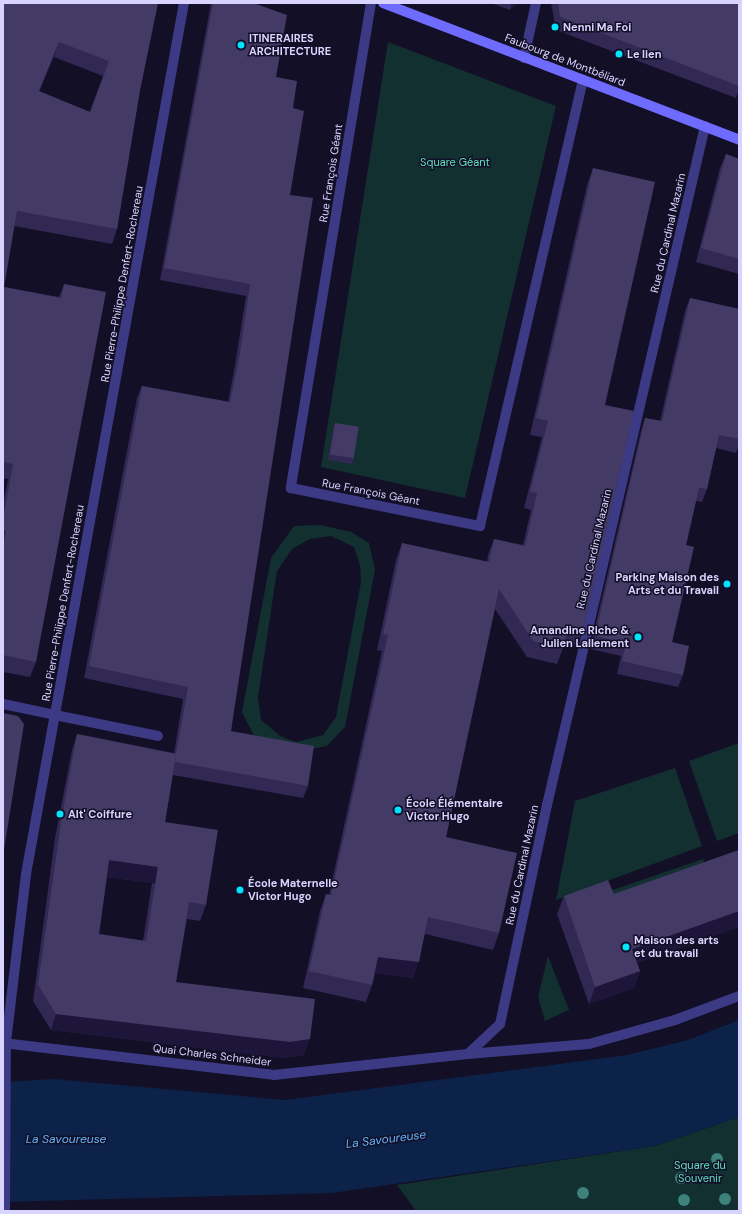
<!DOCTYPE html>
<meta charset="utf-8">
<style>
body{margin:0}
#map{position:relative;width:742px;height:1214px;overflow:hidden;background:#130f26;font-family:"DM Sans",sans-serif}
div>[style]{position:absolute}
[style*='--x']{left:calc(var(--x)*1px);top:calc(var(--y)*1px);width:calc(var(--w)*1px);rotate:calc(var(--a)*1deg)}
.green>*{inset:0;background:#12302f}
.water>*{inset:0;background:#0c2248}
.service>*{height:10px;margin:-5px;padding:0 5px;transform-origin:5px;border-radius:5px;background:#3d3a85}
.pedestrian>*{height:10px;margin:-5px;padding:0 5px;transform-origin:5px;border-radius:5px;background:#3d3a85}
.minor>*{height:10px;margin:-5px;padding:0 5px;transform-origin:5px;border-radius:5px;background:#3d3a85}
.secondary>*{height:10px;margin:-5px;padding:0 5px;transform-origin:5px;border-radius:5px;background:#6f6bff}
.trees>*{width:12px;height:12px;margin:-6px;border-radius:50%;background:#3d827b}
.wall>*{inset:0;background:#312854}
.shaded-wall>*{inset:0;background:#1d163a;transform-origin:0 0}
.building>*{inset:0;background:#433a66;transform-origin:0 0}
.dots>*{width:11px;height:11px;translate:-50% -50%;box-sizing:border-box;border:2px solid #130f26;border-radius:50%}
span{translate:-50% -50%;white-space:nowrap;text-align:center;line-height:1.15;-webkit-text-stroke:3px #130f26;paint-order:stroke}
.poi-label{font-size:11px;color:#d9d4ff;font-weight:700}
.left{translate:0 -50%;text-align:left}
.right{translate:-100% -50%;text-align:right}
.street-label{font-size:11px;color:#d9d4ff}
.park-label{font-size:11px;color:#5fe0c0}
.water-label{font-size:12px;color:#62b6ff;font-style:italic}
.frame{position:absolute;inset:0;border:4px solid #d9d4ff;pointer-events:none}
</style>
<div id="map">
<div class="green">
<div style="clip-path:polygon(388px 42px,556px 106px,465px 498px,321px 467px)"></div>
<div style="clip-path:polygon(evenodd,320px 525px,351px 532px,369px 543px,375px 570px,345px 727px,327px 746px,295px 752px,275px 746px,253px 734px,242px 712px,271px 558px,294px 526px,320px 525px,331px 536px,354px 547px,360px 565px,361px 582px,336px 717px,323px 735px,296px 742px,280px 736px,261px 720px,258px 697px,277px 571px,292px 549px,310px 539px,331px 536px)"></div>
<div style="clip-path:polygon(739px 743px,739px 833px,717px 841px,689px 761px)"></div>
<div style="clip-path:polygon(675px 768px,702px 846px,556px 900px,575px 801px)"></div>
<div style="clip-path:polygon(703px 859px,706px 867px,644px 899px,601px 894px)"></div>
<div style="clip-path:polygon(548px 956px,569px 1010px,545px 1021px,538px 997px)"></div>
<div style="clip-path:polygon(739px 1117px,739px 1211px,416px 1211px,397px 1185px,655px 1146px)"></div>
</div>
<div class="water">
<div style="clip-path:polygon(739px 1020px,739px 1117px,655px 1146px,332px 1193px,3px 1202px,3px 1082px,54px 1079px,285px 1100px,627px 1055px,688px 1040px)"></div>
</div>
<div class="service">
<div style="--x:55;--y:715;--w:105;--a:11.5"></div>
</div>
<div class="pedestrian">
<div style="--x:468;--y:1054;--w:121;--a:-4.7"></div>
<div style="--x:589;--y:1044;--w:89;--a:-15.6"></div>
<div style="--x:675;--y:1020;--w:68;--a:-20.6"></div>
</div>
<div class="minor">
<div style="--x:371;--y:3;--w:492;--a:99.4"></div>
<div style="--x:291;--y:488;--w:193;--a:11.4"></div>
<div style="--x:480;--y:526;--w:458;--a:-77"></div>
<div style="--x:524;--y:58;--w:56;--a:-77.7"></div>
<div style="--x:3;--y:704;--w:53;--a:11.9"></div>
<div style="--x:3;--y:1043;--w:273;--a:6.7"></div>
<div style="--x:274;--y:1075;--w:195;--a:-6.2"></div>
<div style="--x:468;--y:1054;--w:44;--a:-43.2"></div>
<div style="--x:500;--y:1024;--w:224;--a:-77.9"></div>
<div style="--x:547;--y:805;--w:697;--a:-76.9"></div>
<div style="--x:5;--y:1211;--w:169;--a:-89.7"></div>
<div style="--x:6;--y:1042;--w:169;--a:-83.2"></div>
<div style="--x:26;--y:874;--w:885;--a:-79.72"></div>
</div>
<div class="secondary">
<div style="--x:383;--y:3;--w:381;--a:21"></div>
</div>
<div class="trees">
<div style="left:717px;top:1159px"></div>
<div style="left:681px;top:1178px"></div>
<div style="left:583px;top:1193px"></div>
<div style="left:725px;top:1199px"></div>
<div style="left:684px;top:1200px"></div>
</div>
<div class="wall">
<div style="clip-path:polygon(evenodd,3px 3px,158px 3px,140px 90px,117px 229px,112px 244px,14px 226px,4px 287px,59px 297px,64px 284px,36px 662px,30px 677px,3px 672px,3px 505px,8px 479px,3px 478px,3px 3px,54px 57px,103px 76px,90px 112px,39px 92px,54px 57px)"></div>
<div style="clip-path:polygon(evenodd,211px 3px,253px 3px,276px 77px,293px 108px,290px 195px,231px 731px,308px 786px,303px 798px,173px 775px,165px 822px,206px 905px,200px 921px,187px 919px,176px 982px,304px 1055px,284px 1058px,51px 1030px,33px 1001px,55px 838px,72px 750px,77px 734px,174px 753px,183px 699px,84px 678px,137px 398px,142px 386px,228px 402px,235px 365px,246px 296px,160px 280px,211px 3px,107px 877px,152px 883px,143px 941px,99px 934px,107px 877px)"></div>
<div style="clip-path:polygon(491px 3px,518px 3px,510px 10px)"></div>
<div style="clip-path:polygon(551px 3px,739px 3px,739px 89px,736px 98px,556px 30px)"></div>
<div style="clip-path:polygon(726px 154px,739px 159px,739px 274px,696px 262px,720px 168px)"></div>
<div style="clip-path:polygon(593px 168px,605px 405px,583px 629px,577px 646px,565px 643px,557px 664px,527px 657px,495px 609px,446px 837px,499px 933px,493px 950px,425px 934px,413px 978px,375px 973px,372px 985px,366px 1002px,303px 988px,320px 911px,326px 894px,329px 895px,382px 651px,377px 650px,396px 560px,402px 543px,487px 562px,488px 555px,494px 539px,523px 545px,531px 510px,524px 508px,542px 437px,530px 435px,587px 185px)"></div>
<div style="clip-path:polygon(690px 298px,739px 309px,739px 445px,736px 453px,716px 448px,707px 489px,702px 502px,696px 501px,686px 545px,672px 642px,683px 675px,678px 687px,617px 674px,621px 656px,590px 649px,641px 431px,645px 418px,660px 421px,685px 311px)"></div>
<div style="clip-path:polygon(335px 423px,354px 459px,352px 464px,328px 460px,333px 429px)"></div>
<div style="clip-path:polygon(739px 850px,739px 927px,637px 963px,640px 971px,634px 988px,589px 1004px,557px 914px,564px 896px,614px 894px)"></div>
</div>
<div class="shaded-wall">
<div style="clip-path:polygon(512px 3px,518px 3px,510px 10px)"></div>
<div style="clip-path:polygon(59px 42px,54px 57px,33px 107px,39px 91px)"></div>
<div style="left:109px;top:860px;width:49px;height:17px;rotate:8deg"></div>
<div style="clip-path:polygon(739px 911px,739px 927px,626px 967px,632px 949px)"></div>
<div style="clip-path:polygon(378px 957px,419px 962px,413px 978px,372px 973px)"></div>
<div style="clip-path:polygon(640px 971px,634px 988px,589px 1004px,595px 987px)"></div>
<div style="clip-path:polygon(56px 1014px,310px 1039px,304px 1055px,284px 1058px,51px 1030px)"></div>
</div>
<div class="building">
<div style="clip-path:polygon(evenodd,3px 3px,158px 3px,140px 90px,117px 229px,17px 211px,4px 287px,61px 298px,64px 284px,106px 292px,36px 662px,3px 655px,3px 547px,6px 531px,3px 530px,3px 520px,13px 464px,3px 462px,3px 3px,59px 42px,109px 61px,90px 112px,39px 91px,59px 42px)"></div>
<div style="clip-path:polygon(213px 3px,253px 3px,287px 15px,276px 77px,297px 81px,293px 108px,304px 111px,290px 195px,313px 198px,231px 731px,314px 746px,308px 786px,175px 762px,176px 754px,188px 687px,89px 666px,142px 386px,230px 402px,240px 353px,250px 284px,164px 268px)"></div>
<div style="clip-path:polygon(558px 3px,739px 3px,739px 86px,560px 17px)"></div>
<div style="clip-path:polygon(726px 154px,739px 159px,739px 259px,701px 248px)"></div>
<div style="clip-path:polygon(593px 168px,655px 182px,605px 405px,634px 411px,583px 629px,569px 626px,563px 648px,533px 641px,499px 589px,446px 837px,517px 853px,499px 933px,428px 917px,419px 962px,378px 957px,372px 985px,309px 971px,326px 894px,331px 895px,388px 635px,383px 634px,402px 543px,489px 562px,494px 539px,525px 546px,537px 493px,530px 492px,548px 421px,536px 418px)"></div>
<div style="clip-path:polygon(690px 298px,739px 309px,739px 439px,719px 435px,707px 489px,699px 488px,686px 545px,694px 547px,672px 642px,689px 646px,683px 675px,622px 661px,626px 643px,595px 636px,645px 418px,662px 421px)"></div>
<div style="left:335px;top:423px;width:24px;height:32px;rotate:9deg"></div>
<div style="clip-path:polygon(3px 713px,18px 716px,24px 724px,3px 856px)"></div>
<div style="clip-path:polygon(evenodd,77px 734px,176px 754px,165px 822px,218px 830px,206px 905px,189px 902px,176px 982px,315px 999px,310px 1039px,290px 1042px,56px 1014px,38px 985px,61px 822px,77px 734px,109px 860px,158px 867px,146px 941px,99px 934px,109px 860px)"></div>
<div style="clip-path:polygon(739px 850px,739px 911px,632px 949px,640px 971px,595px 987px,564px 896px,608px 880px,614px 894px)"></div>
</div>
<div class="dots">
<div style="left:555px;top:27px;background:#00e5ff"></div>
<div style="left:241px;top:45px;background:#00e5ff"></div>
<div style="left:619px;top:54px;background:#00e5ff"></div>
<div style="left:727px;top:584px;background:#00e5ff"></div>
<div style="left:638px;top:637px;background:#00e5ff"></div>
<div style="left:398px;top:810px;background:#00e5ff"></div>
<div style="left:60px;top:814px;background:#00e5ff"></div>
<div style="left:240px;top:890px;background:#00e5ff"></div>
<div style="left:626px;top:947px;background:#00e5ff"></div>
</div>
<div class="poi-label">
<span class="left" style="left:563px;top:27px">Nenni Ma Foi</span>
<span class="left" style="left:249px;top:45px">ITINERAIRES<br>ARCHITECTURE</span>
<span class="left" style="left:627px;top:54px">Le lien</span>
<span class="right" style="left:719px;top:584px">Parking Maison des<br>Arts et du Travail</span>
<span class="right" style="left:629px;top:637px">Amandine Riche &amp;<br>Julien Lallement</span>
<span class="left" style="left:406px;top:810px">École Élémentaire<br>Victor Hugo</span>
<span class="left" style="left:68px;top:814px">Alt' Coiffure</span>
<span class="left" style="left:248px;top:890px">École Maternelle<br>Victor Hugo</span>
<span class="left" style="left:634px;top:947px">Maison des arts<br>et du travail</span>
</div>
<div class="street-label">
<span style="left:565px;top:60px;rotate:21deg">Faubourg de Montbéliard</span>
<span style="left:331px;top:173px;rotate:-81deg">Rue François Géant</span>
<span style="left:668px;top:233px;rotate:-77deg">Rue du Cardinal Mazarin</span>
<span style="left:122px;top:284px;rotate:-80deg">Rue Pierre-Philippe Denfert-Rochereau</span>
<span style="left:371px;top:492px;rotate:11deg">Rue François Géant</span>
<span style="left:594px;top:549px;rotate:-77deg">Rue du Cardinal Mazarin</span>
<span style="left:63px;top:603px;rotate:-80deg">Rue Pierre-Philippe Denfert-Rochereau</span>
<span style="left:522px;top:865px;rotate:-78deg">Rue du Cardinal Mazarin</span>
<span style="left:212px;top:1055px;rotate:7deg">Quai Charles Schneider</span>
</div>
<div class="park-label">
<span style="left:455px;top:162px">Square Géant</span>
<span style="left:700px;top:1172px">Square du<br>Souvenir</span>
</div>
<div class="water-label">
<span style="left:66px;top:1140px">La Savoureuse</span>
<span style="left:386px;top:1140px;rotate:-7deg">La Savoureuse</span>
</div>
<div class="frame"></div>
</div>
